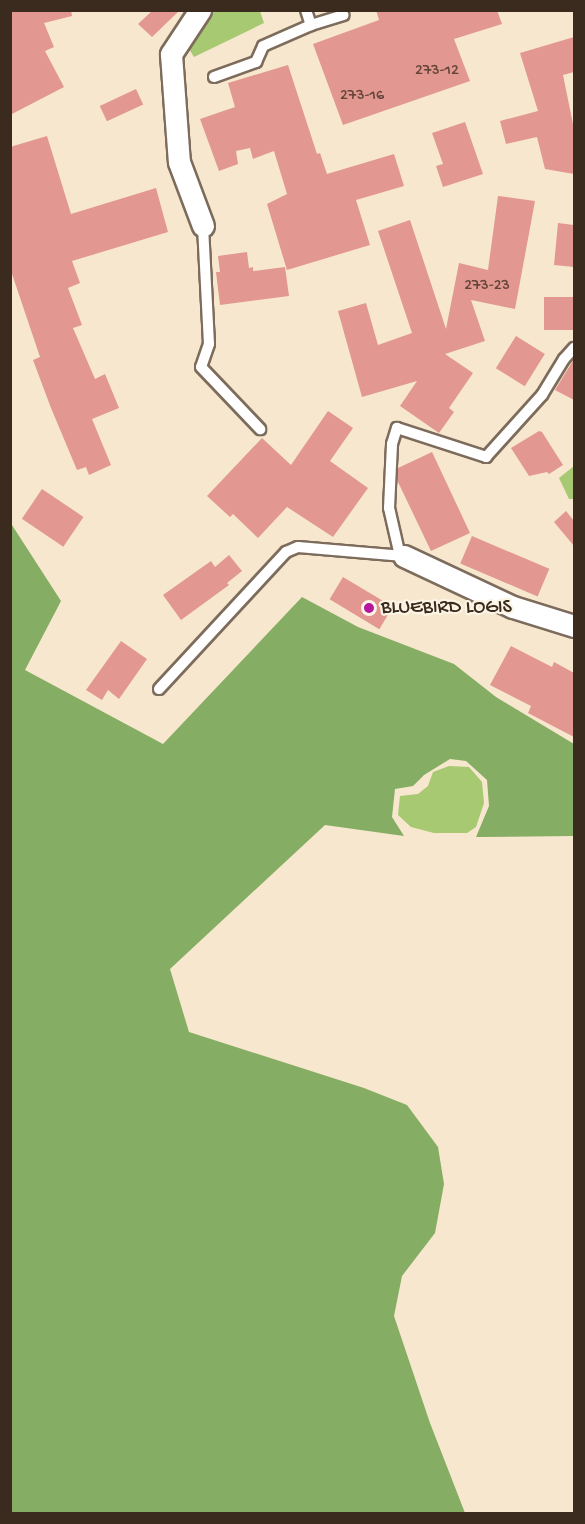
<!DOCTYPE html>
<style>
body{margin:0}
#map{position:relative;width:585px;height:1524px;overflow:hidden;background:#f7e7ce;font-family:"Gochi Hand",sans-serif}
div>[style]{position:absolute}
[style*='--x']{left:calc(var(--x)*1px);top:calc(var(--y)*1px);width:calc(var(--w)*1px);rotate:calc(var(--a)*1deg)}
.green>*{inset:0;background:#a7c971}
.forest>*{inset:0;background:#85ad63}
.building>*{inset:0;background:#e29790;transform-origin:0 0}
.roads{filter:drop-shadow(2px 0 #7d6c5c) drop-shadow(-2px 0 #7d6c5c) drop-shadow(0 2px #7d6c5c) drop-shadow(0 -2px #7d6c5c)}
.service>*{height:10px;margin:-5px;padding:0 5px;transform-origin:5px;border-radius:5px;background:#fff}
.minor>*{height:21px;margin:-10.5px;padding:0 10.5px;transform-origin:10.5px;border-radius:10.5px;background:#fff}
.dots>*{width:16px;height:16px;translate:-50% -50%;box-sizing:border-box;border:3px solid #fcf5e5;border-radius:50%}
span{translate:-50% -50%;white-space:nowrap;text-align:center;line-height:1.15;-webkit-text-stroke:4.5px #fcf5e5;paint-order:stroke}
.number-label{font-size:16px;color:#65453a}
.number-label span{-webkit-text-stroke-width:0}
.poi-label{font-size:20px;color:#3b2a1e}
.left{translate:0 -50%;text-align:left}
.frame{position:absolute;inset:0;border:12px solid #3b2a1e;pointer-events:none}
</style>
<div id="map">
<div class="green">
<div style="clip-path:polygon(207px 11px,260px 11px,264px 23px,194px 57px,186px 44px)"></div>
<div style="clip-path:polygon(574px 466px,574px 499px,569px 499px,559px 478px)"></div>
<div style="clip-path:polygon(449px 766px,469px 767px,482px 782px,484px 803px,476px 827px,467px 833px,434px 833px,411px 827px,398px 815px,400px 796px,418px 794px,428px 786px,433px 772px)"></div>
</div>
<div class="forest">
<div style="clip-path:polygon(10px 522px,61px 601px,25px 670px,163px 744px,302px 597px,358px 627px,454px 664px,496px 697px,574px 744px,574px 836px,476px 837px,489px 806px,487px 780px,466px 761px,450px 759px,424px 775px,413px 786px,395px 789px,392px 817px,404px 836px,325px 825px,170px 969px,189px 1032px,364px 1088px,407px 1105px,438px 1147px,444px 1184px,435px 1233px,402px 1276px,394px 1316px,430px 1423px,465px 1513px,11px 1513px)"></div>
</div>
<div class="building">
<div style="clip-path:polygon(10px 10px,71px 10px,72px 16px,44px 23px,54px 47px,45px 51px,64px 87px,10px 115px)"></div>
<div style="clip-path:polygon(153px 10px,180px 10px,152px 37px,138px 24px)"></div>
<div style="clip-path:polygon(376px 10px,497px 10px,502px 24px,454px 39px,470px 81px,343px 125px,313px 44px,379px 20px)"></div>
<div style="clip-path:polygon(574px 37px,574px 72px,563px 75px,574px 129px,574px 174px,545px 169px,537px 137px,506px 144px,500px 121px,538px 111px,520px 53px)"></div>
<div style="clip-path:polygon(288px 65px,317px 154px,320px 153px,327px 174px,394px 154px,404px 186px,356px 200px,370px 245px,287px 270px,267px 204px,287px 194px,274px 151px,253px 159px,250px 148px,236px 151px,238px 164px,219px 171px,200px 119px,235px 107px,228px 83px)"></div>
<div style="left:136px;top:89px;width:17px;height:40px;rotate:65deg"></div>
<div style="clip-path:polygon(465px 122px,483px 174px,443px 187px,436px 166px,443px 164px,432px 133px)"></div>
<div style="clip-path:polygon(47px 136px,71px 214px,156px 188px,168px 232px,72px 261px,80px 283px,68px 288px,82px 325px,73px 328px,95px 379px,105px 374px,119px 408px,92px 419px,111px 465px,89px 475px,86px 467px,77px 470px,51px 408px,33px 360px,40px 357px,10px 268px,10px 147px)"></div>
<div style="clip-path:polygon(498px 196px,535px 201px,515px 309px,471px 300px,485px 341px,445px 354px,473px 373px,449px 408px,454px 412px,439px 433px,400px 406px,417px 381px,362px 397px,338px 311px,366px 303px,378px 345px,412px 333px,378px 231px,410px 220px,446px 329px,459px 263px,488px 270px)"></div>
<div style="clip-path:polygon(558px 223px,574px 225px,574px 267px,554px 265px)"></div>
<div style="clip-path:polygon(247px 252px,249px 268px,253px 267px,253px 271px,285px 267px,289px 296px,220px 305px,216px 272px,220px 272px,218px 256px)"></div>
<div style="left:544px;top:297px;width:30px;height:33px"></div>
<div style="left:516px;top:336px;width:34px;height:38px;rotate:32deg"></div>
<div style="clip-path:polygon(574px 359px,574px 400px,555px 390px)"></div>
<div style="clip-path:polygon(328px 411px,353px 428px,330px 461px,368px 488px,333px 537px,287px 507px,258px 538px,233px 514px,230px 517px,207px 496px,262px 438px,291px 465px)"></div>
<div style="clip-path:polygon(539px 431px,542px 432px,563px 465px,549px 474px,547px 472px,529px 476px,511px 448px)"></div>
<div style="clip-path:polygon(432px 452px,470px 533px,431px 551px,398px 482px,398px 468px)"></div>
<div style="left:42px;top:489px;width:50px;height:36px;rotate:34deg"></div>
<div style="clip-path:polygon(566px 511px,574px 521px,574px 546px,554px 522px)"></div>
<div style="left:472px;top:536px;width:84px;height:30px;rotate:23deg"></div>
<div style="clip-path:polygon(229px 555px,242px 571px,227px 583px,229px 585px,181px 620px,163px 595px,211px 561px,215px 567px)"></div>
<div style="left:343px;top:577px;width:58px;height:26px;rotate:31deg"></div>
<div style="clip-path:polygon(121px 641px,147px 659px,119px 699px,108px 690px,102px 700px,86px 690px)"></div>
<div style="clip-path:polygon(511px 646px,552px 667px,554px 662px,574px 673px,574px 737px,528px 713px,531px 706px,490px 685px)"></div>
</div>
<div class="roads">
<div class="service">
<div style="--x:306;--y:10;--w:16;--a:72"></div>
<div style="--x:214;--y:77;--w:45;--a:-19.7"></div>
<div style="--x:256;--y:62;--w:17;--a:-66"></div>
<div style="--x:263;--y:46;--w:52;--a:-23.6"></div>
<div style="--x:311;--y:25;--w:34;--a:-17"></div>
<div style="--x:203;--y:226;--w:118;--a:87.1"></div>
<div style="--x:209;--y:344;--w:24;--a:109"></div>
<div style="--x:201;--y:367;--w:86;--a:46.4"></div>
<div style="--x:400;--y:556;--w:49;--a:-102.9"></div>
<div style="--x:389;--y:508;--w:64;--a:-87.3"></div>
<div style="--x:392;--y:444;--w:17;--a:-73"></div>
<div style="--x:397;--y:428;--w:94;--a:18"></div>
<div style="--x:486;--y:457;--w:84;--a:-47.9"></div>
<div style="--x:542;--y:395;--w:42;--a:-58.6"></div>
<div style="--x:564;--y:359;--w:15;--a:-48"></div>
<div style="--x:159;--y:689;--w:187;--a:-47.2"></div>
<div style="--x:286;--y:552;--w:13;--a:-23"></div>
<div style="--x:298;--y:547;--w:106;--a:4.9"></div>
</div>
<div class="minor">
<div style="--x:200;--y:10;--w:53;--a:123.4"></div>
<div style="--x:171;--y:54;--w:108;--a:85.8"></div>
<div style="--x:179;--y:162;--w:68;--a:69.4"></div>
<div style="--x:404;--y:556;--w:120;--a:25.1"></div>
<div style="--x:513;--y:607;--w:64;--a:17.3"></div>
</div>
</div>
<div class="dots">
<div style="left:369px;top:608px;background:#b5179e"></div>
</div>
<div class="number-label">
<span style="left:437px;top:72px">273-12</span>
<span style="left:362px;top:97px">273-16</span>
<span style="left:487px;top:287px">273-23</span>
</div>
<div class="poi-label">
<span class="left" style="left:381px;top:608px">BLUEBIRD LOGIS</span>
</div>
<div class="frame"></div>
</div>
